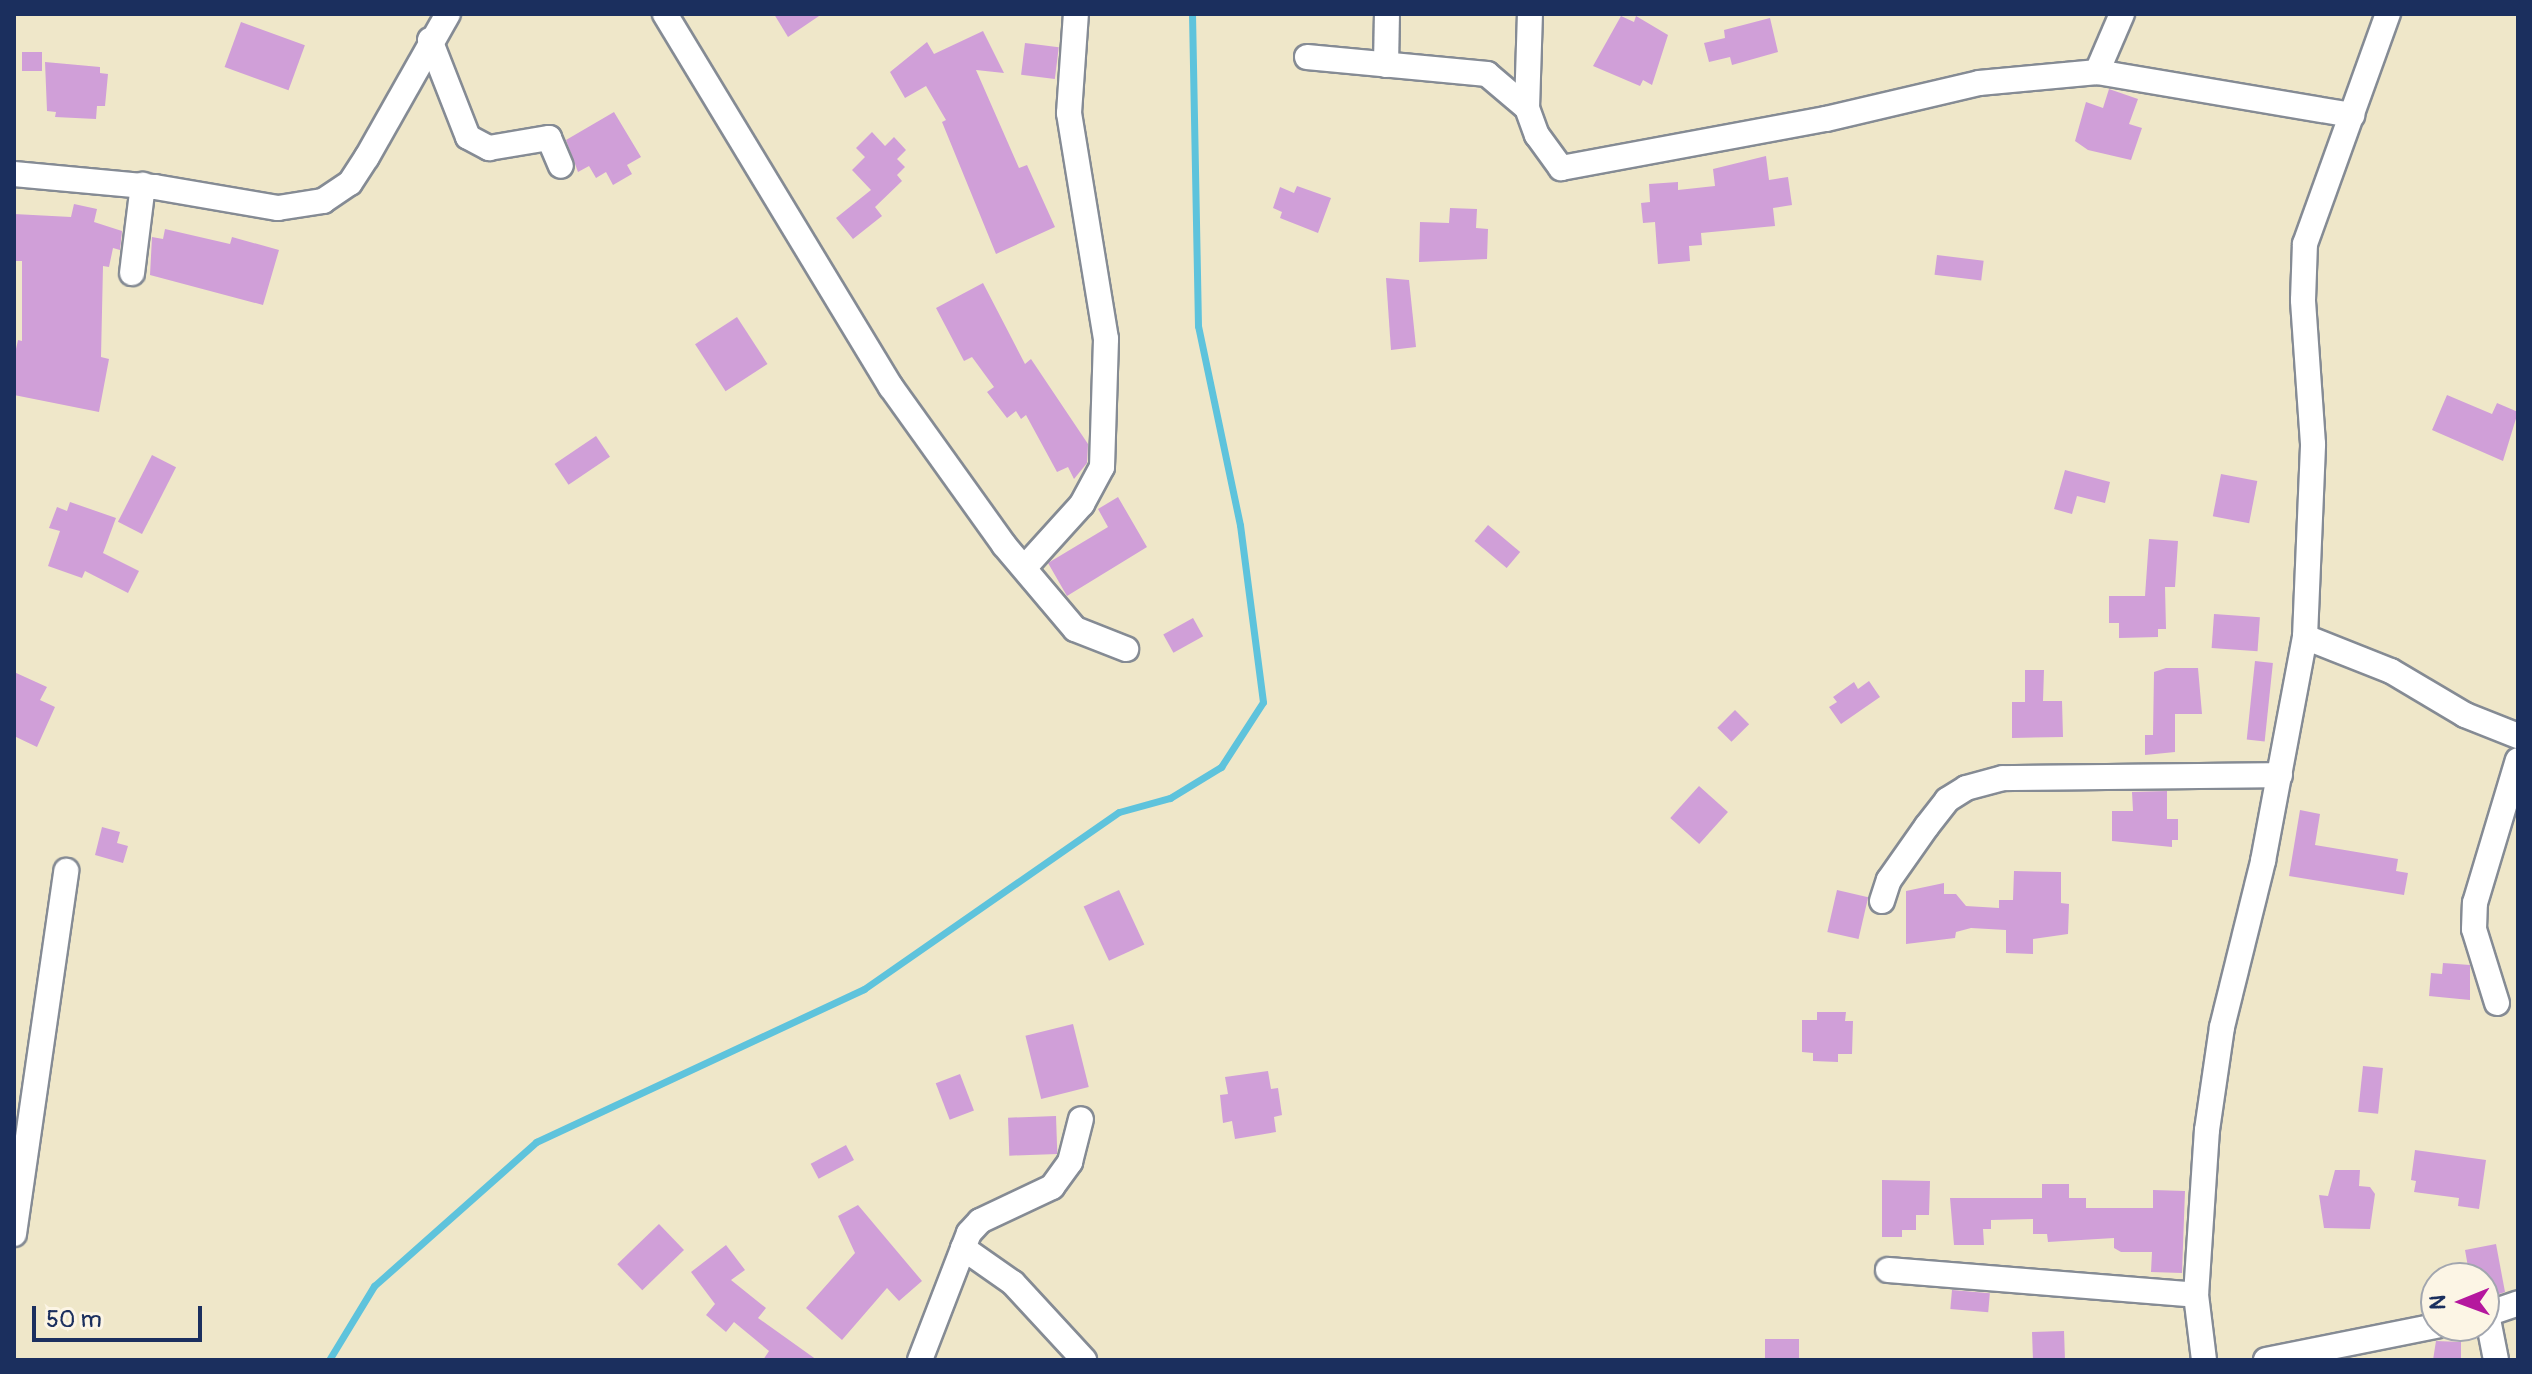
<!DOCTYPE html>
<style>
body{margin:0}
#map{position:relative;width:2532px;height:1374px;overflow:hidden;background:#efe7c9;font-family:Pangolin,sans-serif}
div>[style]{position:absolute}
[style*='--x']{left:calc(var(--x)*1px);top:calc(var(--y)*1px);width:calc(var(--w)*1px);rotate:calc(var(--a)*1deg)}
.stream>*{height:7px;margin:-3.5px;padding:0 3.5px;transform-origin:3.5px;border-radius:3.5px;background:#5ec3dc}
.building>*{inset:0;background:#d09fd8;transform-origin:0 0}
.roads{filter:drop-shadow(2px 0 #858b94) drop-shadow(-2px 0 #858b94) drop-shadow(0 2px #858b94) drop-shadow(0 -2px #858b94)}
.minor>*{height:24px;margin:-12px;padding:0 12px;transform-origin:12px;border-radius:12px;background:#fff}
span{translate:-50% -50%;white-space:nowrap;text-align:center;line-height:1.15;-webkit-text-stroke:8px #fcf5e5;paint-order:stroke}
.frame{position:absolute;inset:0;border:16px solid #1b2f5e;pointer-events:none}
.north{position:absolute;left:2420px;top:1262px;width:80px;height:80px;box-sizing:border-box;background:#fcf5e5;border:2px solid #a2a6af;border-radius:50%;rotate:269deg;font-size:22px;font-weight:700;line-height:32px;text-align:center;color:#1b2f5e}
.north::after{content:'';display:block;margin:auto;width:28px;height:36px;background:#b5179e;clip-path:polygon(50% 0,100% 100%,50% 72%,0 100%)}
.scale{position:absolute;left:32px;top:1306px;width:170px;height:36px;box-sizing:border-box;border:4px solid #1b2f5e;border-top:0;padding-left:10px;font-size:24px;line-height:28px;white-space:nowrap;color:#1b2f5e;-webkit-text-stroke:6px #fcf5e5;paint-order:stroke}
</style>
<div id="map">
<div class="stream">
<div style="--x:329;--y:1360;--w:87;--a:-58.7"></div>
<div style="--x:374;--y:1286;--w:217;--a:-41.6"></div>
<div style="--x:536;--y:1142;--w:362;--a:-25"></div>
<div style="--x:864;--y:989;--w:310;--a:-34.8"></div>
<div style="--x:1119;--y:812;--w:53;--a:-15.4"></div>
<div style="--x:1170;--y:798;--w:60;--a:-31.3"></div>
<div style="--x:1221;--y:767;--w:77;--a:-57.1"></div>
<div style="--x:1263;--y:702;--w:178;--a:-97.4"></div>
<div style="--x:1240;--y:525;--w:203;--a:-101.9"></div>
<div style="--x:1198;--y:326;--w:312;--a:-91.1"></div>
</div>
<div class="building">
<div style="clip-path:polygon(774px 14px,822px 14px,788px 37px)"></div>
<div style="clip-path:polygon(1621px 16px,1634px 22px,1636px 16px,1668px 35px,1652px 85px,1643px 80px,1640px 86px,1593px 66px)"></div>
<div style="clip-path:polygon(1770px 18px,1778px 52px,1732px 65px,1730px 57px,1709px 62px,1704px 43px,1725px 38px,1724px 30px)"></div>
<div style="left:241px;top:22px;width:68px;height:48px;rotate:20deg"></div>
<div style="clip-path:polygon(983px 31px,1004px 73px,976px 70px,1019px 168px,1027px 165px,1055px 227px,996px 254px,942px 122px,946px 120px,926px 86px,905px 98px,890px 72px,927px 42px,934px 54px)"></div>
<div style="left:1025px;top:43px;width:34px;height:32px;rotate:7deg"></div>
<div style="left:22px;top:52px;width:20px;height:19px"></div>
<div style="clip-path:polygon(45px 62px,100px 67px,100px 73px,108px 74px,105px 106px,97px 106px,96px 119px,55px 117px,56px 112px,47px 111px)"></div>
<div style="clip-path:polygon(2109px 89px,2138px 99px,2129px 124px,2142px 128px,2131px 160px,2088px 150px,2075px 141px,2086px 102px,2103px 108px)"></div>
<div style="clip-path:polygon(614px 112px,641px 157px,627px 165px,632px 174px,613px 185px,606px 172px,596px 178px,589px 166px,578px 172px,566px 140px)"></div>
<div style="clip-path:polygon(872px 132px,885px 146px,894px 137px,906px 150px,897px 159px,905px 167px,897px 175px,902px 181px,875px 207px,882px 216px,853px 239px,836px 218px,871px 190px,852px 170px,865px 157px,856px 148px)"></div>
<div style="clip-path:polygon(1766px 156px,1769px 180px,1788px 177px,1792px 205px,1773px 208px,1775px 226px,1701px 233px,1702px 245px,1689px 246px,1690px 261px,1658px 264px,1655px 222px,1643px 223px,1641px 203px,1650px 202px,1649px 184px,1678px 182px,1678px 190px,1715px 186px,1713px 169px)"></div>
<div style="clip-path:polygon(1297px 186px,1331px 198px,1318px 233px,1280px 218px,1282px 212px,1273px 208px,1280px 187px,1294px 193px)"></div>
<div style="clip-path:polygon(74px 204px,97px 209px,94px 222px,122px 231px,120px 250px,113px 248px,109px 267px,103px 266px,101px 357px,109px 359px,99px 412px,14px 395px,14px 358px,18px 340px,22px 341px,22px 261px,14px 261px,14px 214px,71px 217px)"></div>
<div style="clip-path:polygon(1450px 208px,1477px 209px,1476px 228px,1488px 229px,1487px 259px,1419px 262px,1420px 222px,1449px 223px)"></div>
<div style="clip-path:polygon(165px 229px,230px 244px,232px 237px,279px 250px,263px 305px,150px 275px,152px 237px,163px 239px)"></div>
<div style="left:1937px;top:255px;width:47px;height:20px;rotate:7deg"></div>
<div style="clip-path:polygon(1386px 278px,1409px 280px,1416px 347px,1391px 350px)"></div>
<div style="clip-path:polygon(983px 283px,1025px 364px,1031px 359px,1088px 444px,1087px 463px,1074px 479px,1068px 467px,1057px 472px,1026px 415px,1021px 419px,1016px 411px,1007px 418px,987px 392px,994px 387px,972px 357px,964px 361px,936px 308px)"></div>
<div style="left:737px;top:317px;width:56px;height:50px;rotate:57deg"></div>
<div style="clip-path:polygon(2447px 395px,2492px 414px,2497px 403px,2518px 412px,2503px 461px,2432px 430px)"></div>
<div style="left:596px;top:436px;width:25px;height:50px;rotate:56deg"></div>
<div style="left:152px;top:455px;width:27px;height:75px;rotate:27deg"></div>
<div style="clip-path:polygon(2065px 470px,2110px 482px,2105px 503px,2077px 496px,2072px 514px,2054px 509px)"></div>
<div style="left:2221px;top:474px;width:37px;height:43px;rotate:11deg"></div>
<div style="clip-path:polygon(1118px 497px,1147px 547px,1067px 596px,1048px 563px,1108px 527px,1098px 509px)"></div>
<div style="clip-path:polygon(70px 502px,116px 518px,103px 553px,139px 571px,128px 593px,85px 571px,82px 578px,48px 566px,60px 531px,49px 528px,57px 507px,67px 511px)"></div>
<div style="left:1488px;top:525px;width:42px;height:21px;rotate:40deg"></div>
<div style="clip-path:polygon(2149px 539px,2178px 541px,2175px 587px,2165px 587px,2166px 629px,2158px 629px,2158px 637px,2119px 638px,2119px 623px,2109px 623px,2109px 596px,2145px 596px)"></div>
<div style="left:2214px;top:614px;width:46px;height:34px;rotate:4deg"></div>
<div style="left:1193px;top:618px;width:21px;height:34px;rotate:61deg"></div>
<div style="left:2255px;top:661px;width:18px;height:79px;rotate:6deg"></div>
<div style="clip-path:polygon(2166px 668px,2198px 668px,2202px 714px,2175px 714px,2175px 752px,2145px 755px,2145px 735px,2153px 735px,2154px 672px)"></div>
<div style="clip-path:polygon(2025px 670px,2044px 670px,2043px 701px,2062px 701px,2063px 737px,2012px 738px,2012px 702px,2025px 702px)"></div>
<div style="clip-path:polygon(14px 672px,47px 687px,40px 700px,55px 707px,37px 747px,14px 736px)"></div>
<div style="clip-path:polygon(1869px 681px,1880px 697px,1841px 724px,1829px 707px,1837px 702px,1833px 697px,1854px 682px,1858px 689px)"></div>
<div style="left:1735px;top:710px;width:20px;height:25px;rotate:45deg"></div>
<div style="left:1699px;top:786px;width:39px;height:43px;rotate:42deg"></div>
<div style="clip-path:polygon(2167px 791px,2167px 819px,2178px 819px,2178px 840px,2172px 840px,2172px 847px,2112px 841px,2112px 811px,2133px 811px,2132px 792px)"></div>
<div style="clip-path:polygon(2300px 810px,2320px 814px,2315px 845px,2398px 859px,2396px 871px,2408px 873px,2404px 895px,2289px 876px)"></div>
<div style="clip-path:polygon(102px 827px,120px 832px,117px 843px,128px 846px,123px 863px,95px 855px)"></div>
<div style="clip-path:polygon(2014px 871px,2061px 872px,2061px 903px,2069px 904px,2068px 934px,2033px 939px,2033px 954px,2006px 953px,2006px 930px,1971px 928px,1956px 932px,1955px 938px,1906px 944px,1906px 891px,1944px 883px,1944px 894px,1956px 894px,1966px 906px,1999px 908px,1999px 900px,2013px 900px)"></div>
<div style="left:1119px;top:890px;width:60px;height:39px;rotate:65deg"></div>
<div style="left:1837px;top:890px;width:32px;height:43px;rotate:13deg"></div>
<div style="clip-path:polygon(2443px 963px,2470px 965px,2470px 1000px,2429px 996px,2431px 973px,2442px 974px)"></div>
<div style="clip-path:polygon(1817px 1012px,1846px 1012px,1845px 1021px,1853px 1021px,1852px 1054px,1838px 1054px,1838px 1062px,1813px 1061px,1813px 1053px,1802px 1052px,1802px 1020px,1817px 1020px)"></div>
<div style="left:1073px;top:1024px;width:65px;height:49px;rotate:76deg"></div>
<div style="left:2363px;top:1066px;width:20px;height:46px;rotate:6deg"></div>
<div style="clip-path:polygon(1268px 1071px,1271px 1089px,1278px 1088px,1282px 1115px,1274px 1117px,1276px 1132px,1235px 1139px,1232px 1121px,1223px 1123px,1220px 1095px,1228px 1094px,1225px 1077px)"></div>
<div style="left:960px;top:1074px;width:39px;height:26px;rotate:69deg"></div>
<div style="left:1056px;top:1116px;width:38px;height:48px;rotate:88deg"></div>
<div style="left:846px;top:1145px;width:17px;height:40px;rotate:62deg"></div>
<div style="clip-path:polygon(2415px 1150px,2486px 1160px,2479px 1209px,2458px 1206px,2459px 1198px,2414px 1192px,2416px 1181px,2411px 1180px)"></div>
<div style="clip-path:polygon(2335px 1170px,2360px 1170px,2359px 1186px,2370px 1187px,2375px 1194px,2370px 1229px,2324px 1228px,2319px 1195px,2328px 1196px)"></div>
<div style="clip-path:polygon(1882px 1180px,1930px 1181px,1929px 1215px,1916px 1215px,1916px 1230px,1902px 1230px,1902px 1237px,1882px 1237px)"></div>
<div style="clip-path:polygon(2042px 1184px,2069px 1184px,2069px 1198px,2086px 1198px,2086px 1208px,2153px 1208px,2153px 1190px,2185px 1191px,2182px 1273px,2151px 1272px,2152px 1252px,2121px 1252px,2114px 1248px,2114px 1238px,2048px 1242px,2047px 1234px,2033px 1234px,2033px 1219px,1991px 1220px,1991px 1229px,1983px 1229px,1984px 1245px,1954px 1245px,1950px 1198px,2042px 1198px)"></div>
<div style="clip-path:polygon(858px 1205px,922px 1281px,899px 1301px,887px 1288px,842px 1340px,806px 1308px,855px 1253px,838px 1216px)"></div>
<div style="left:659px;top:1224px;width:36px;height:58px;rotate:46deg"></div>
<div style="clip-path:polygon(2496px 1244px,2505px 1292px,2484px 1299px,2484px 1278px,2470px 1278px,2465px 1250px)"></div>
<div style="clip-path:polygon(726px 1245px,745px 1270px,731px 1280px,766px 1308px,758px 1318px,817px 1360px,763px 1360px,769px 1351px,734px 1322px,726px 1332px,706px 1315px,715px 1304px,691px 1272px)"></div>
<div style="left:1952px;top:1290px;width:38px;height:19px;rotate:5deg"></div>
<div style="left:2064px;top:1331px;width:29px;height:32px;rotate:88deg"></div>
<div style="left:1765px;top:1339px;width:34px;height:21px"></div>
<div style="clip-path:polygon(2436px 1341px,2461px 1342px,2461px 1360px,2433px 1360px)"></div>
</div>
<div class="roads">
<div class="minor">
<div style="--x:665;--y:14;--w:436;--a:58.8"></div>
<div style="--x:891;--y:387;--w:194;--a:54.4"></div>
<div style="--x:1004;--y:545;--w:110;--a:49.8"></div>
<div style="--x:1075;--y:629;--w:55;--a:21.4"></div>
<div style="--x:430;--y:40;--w:104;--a:68.6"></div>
<div style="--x:468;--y:137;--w:24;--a:28"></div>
<div style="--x:489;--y:148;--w:61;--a:-9.5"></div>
<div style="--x:549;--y:138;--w:30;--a:67"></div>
<div style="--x:1307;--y:57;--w:181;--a:5.4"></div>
<div style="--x:1487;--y:74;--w:52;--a:40.4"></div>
<div style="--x:1527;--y:108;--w:29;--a:70"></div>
<div style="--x:1537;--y:135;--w:41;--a:54"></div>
<div style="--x:1561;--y:168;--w:269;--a:-10.5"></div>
<div style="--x:1826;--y:119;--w:157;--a:-13.2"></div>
<div style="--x:1979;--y:83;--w:119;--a:-5.3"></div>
<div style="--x:2097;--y:72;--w:259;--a:9.6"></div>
<div style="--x:1386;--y:65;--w:51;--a:-88.9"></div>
<div style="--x:2097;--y:72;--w:63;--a:-66.7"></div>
<div style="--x:1527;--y:108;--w:94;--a:-88.2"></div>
<div style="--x:14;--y:174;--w:142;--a:5.3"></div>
<div style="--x:155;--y:187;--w:125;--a:9.7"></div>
<div style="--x:278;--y:208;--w:46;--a:-8.8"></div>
<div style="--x:323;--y:201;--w:32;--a:-34"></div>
<div style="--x:350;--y:183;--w:31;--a:-57"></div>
<div style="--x:367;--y:157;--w:164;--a:-60.5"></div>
<div style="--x:132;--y:273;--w:89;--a:-82.9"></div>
<div style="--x:1026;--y:566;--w:84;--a:-47.9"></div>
<div style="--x:1082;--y:504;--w:42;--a:-61.6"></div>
<div style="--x:1102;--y:467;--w:128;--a:-88.2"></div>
<div style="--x:1106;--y:339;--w:229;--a:-99.3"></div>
<div style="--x:1069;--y:113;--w:99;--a:-86"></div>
<div style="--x:2305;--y:637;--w:92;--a:21.6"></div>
<div style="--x:2391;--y:671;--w:86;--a:30.7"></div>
<div style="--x:2465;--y:715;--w:57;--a:21.6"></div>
<div style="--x:1882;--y:901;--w:22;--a:-72"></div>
<div style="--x:1889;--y:880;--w:66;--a:-54.9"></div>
<div style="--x:1927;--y:826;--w:33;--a:-52"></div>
<div style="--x:1947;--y:800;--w:22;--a:-32"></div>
<div style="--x:1966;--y:788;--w:38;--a:-15"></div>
<div style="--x:2003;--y:778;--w:277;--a:-0.6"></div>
<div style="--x:2497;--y:1003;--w:77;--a:-107.3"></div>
<div style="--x:2474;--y:929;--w:26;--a:-88"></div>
<div style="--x:2475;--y:903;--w:149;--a:-73.3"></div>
<div style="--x:14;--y:1234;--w:367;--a:-81.8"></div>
<div style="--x:963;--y:1248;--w:61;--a:35"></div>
<div style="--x:1013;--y:1283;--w:105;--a:47.3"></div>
<div style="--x:1888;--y:1270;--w:309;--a:4.6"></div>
<div style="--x:2487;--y:1314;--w:47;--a:78.9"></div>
<div style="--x:2484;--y:1315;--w:36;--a:-19"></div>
<div style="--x:920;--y:1360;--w:136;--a:-68.9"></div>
<div style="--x:969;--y:1233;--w:16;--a:-47"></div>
<div style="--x:980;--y:1221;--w:80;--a:-25.3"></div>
<div style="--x:1052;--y:1187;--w:31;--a:-54"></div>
<div style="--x:1070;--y:1162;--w:44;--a:-75.7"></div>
<div style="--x:2204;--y:1360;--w:65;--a:-97"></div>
<div style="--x:2196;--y:1295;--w:165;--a:-86.2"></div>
<div style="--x:2207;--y:1130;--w:104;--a:-81.7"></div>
<div style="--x:2222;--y:1027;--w:171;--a:-76.1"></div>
<div style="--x:2263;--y:861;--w:228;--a:-79.4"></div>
<div style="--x:2305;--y:637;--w:193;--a:-87.6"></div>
<div style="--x:2313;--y:444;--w:144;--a:-94"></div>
<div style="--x:2303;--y:300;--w:56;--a:-88"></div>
<div style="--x:2305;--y:244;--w:245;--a:-70.2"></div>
<div style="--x:2266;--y:1360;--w:173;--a:-11.3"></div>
</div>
</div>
<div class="frame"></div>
<div class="north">N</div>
<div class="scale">50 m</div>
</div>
